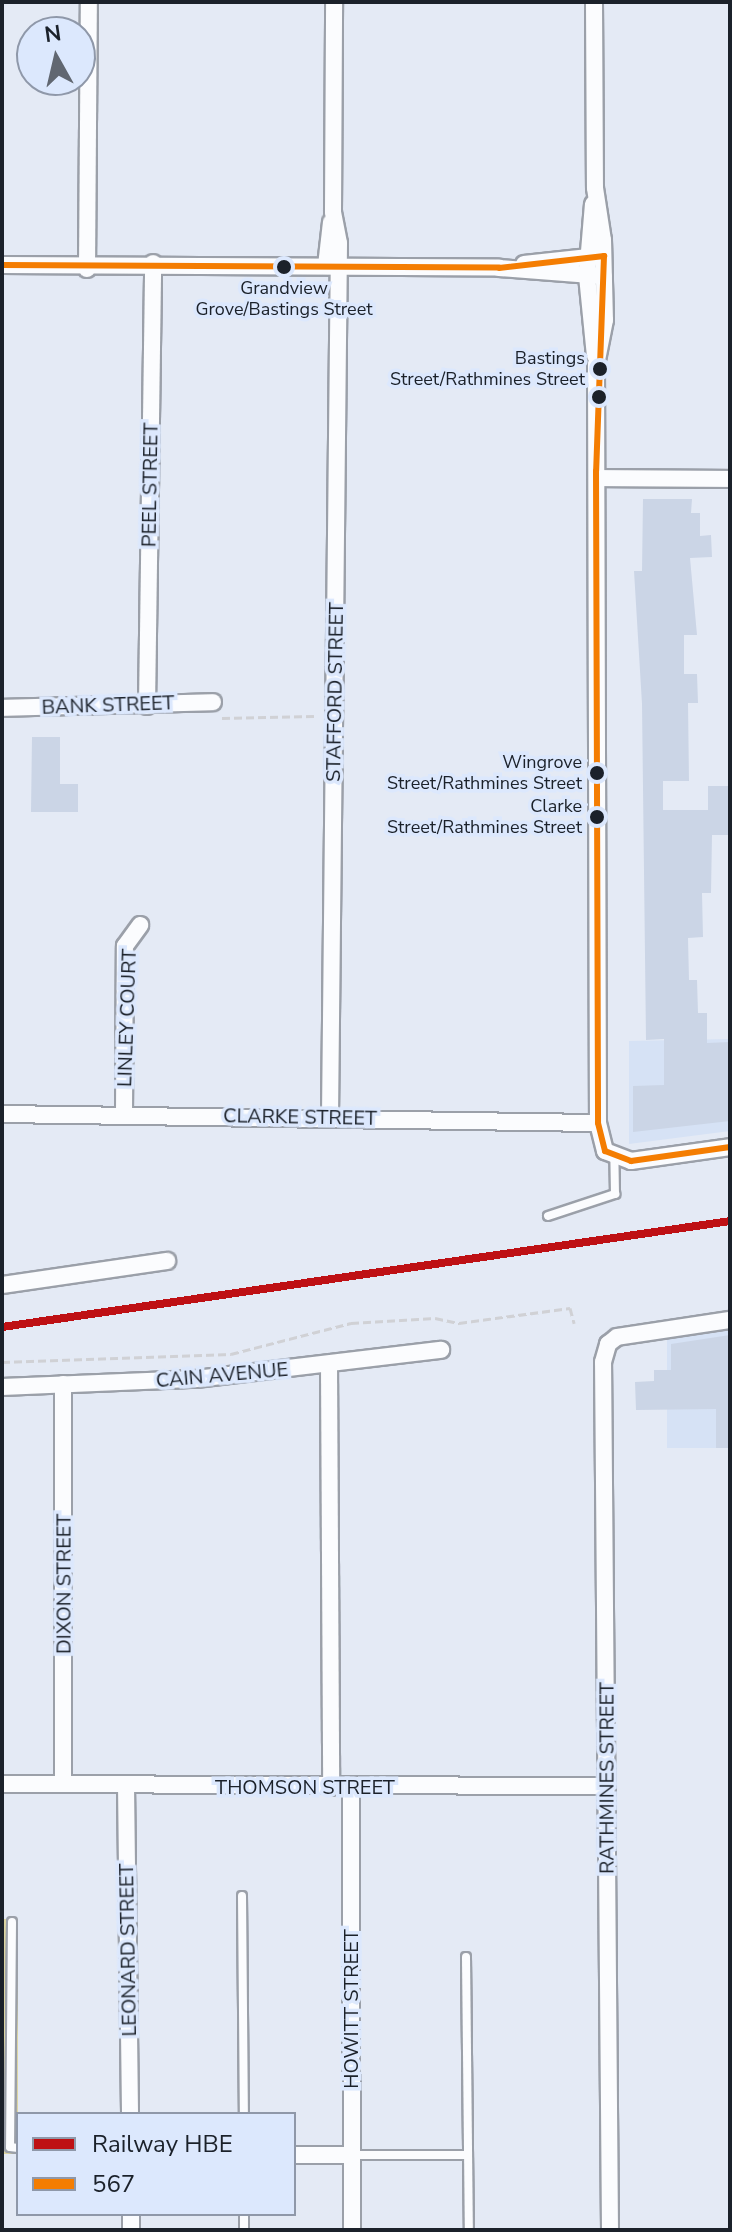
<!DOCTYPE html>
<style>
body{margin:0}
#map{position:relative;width:732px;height:2232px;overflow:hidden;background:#e4eaf5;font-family:"Nunito Sans",sans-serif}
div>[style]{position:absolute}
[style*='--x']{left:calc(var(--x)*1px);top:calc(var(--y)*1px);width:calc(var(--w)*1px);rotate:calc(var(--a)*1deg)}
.built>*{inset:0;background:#d6e2f5;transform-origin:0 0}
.green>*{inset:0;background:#ddd5a2;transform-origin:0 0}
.building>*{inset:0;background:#cbd5e6}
.path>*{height:3px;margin-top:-1.5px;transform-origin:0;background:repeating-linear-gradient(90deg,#d0d1d5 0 8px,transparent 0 12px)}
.roads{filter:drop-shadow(2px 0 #9ba0a9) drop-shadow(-2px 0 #9ba0a9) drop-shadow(0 2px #9ba0a9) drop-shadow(0 -2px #9ba0a9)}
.lane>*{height:8px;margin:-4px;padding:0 4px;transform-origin:4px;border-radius:4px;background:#fbfcfe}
.street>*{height:16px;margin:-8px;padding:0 8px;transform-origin:8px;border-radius:8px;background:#fbfcfe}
.bus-1>*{height:6px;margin:-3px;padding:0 3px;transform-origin:3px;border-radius:3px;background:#f47d02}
.rail-1>*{height:8px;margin:-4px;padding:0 4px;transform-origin:4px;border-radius:4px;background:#be1014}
.dots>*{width:22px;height:22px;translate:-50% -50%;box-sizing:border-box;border:4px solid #dce8fd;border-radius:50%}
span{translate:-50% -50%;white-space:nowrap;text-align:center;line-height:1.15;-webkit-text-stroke:7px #dce8fd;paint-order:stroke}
.bus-label{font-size:18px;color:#1b212a}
.right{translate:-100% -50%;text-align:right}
.street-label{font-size:20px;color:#1b212a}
.frame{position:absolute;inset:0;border:4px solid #1b212a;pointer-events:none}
.legend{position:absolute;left:16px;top:2112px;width:280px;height:104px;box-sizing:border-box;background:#dce8fd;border:2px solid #8f98a9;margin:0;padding:10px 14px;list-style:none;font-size:24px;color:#1b212a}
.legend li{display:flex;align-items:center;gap:16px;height:40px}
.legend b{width:40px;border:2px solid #8f98a9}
.north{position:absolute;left:16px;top:16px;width:80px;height:80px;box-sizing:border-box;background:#dce8fd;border:2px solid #8f98a9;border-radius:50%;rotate:352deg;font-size:22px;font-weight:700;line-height:32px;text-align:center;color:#1b212a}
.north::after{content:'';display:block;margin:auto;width:28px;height:36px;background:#616771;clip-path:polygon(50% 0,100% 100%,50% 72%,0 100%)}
</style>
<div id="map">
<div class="built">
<div style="clip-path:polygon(730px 1039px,730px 1131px,629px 1144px,629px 1041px)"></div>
<div style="left:730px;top:1328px;width:120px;height:63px;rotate:90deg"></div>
</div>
<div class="green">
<div style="left:2px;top:1919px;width:16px;height:235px"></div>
</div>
<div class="building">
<div style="clip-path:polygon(643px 499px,692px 499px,691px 513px,700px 513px,700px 536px,711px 535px,712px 557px,690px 558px,697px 635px,684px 635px,684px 674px,697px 674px,698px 703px,688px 703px,689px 781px,663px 781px,663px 810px,708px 810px,708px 786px,730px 786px,730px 835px,712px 835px,711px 893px,702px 893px,703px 937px,688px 938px,689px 980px,697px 980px,698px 1013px,707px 1013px,707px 1043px,730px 1042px,730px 1121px,633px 1132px,633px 1086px,664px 1085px,664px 1039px,646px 1040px,642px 704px,634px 571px,642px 571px)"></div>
<div style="clip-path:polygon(32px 737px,60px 737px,60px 784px,78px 784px,78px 812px,31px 812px)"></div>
<div style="clip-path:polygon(730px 1335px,730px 1448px,716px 1448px,716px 1409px,636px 1410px,635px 1382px,654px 1381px,654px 1370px,671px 1370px,671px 1344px)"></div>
</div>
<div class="path">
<div style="--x:222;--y:718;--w:92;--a:-1.2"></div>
<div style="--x:2;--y:1362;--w:229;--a:-2"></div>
<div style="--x:231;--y:1354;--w:124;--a:-14.5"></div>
<div style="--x:351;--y:1323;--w:84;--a:-3.4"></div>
<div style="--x:435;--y:1318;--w:25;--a:12"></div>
<div style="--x:459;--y:1323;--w:112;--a:-7.7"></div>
<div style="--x:570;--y:1308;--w:16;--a:75"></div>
</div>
<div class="roads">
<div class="lane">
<div style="--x:548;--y:1216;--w:71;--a:-18.2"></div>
<div style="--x:615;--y:1194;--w:39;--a:-91"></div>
<div style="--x:242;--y:1896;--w:218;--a:89.5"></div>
<div style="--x:12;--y:1922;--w:225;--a:90.5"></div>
<div style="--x:10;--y:2147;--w:8;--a:7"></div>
<div style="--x:466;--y:1957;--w:273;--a:89.4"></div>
<div style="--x:351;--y:2155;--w:117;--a:0"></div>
<div style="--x:244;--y:2214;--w:16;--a:90"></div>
</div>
<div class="street">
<div style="--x:594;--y:2;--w:186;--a:89.7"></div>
<div style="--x:595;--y:188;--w:53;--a:81.3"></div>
<div style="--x:603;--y:240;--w:80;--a:88.6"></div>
<div style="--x:605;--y:320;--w:46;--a:101.3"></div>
<div style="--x:596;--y:365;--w:758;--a:89.85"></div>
<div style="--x:598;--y:1123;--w:29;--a:76"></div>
<div style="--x:605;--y:1151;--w:28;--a:21"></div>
<div style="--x:631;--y:1161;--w:100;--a:-8"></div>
<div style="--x:593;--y:204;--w:72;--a:94.8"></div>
<div style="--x:587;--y:276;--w:80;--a:84.3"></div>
<div style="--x:524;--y:264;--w:72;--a:-6.3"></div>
<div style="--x:2;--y:265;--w:497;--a:0.3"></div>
<div style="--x:499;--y:268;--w:105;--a:4.4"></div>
<div style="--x:326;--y:266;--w:44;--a:-83.5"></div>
<div style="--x:87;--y:269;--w:267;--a:-89.6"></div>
<div style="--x:597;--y:478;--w:133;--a:0.4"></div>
<div style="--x:147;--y:706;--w:443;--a:-89.2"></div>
<div style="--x:2;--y:708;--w:211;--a:-1.6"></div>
<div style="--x:2;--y:1114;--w:596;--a:0.87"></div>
<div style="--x:124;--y:1115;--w:169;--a:-89.7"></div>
<div style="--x:125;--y:946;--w:26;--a:-54"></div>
<div style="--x:330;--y:1117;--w:874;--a:-89.41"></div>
<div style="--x:339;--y:243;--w:32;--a:-101"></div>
<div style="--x:333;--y:212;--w:210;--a:-89.7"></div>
<div style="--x:2;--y:1285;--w:167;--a:-8.3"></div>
<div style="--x:329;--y:1365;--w:422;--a:89.7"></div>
<div style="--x:63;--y:1384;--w:400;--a:90"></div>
<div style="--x:2;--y:1387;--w:194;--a:-2.4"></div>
<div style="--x:196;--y:1379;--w:247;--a:-6.8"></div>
<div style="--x:2;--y:1784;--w:605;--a:0.19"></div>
<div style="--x:126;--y:1785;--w:329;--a:89.3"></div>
<div style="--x:351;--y:1787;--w:443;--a:89.9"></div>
<div style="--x:294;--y:2155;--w:56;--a:0"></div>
<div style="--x:131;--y:2230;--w:16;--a:-90"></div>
<div style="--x:610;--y:2230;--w:868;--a:-90.46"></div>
<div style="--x:603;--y:1362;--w:19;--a:-74"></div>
<div style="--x:608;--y:1344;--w:11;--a:-38"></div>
<div style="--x:617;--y:1337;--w:114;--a:-8.6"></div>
</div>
</div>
<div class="bus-1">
<div style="--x:2;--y:265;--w:497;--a:0.3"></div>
<div style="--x:499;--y:268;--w:106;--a:-6.5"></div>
<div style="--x:604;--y:256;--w:215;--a:92.1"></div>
<div style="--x:596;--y:471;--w:652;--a:89.82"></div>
<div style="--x:598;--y:1123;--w:29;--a:76"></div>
<div style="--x:605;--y:1151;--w:28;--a:21"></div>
<div style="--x:631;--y:1161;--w:100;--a:-8"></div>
</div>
<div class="rail-1">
<div style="--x:2;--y:1327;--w:736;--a:-8.28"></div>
</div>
<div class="dots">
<div style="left:284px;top:267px;background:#1b212a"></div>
<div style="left:600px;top:369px;background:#1b212a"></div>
<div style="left:599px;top:397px;background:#1b212a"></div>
<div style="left:597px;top:773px;background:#1b212a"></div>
<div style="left:597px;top:817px;background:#1b212a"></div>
</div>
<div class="bus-label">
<span style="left:284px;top:299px">Grandview<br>Grove/Bastings Street</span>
<span class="right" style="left:585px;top:369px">Bastings<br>Street/Rathmines Street</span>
<span class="right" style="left:582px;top:773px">Wingrove<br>Street/Rathmines Street</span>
<span class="right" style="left:582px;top:817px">Clarke<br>Street/Rathmines Street</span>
</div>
<div class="street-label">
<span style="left:150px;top:485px;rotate:-89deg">PEEL STREET</span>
<span style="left:335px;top:692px;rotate:-89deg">STAFFORD STREET</span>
<span style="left:108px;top:705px;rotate:-2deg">BANK STREET</span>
<span style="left:127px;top:1018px;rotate:-88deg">LINLEY COURT</span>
<span style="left:300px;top:1117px;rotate:1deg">CLARKE STREET</span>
<span style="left:222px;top:1375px;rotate:-5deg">CAIN AVENUE</span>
<span style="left:64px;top:1584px;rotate:-90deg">DIXON STREET</span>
<span style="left:607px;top:1778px;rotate:-90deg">RATHMINES STREET</span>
<span style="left:305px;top:1787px">THOMSON STREET</span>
<span style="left:128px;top:1950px;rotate:-91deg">LEONARD STREET</span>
<span style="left:351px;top:2009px;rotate:-90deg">HOWITT STREET</span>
</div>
<div class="frame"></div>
<ul class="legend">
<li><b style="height:10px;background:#be1014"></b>Railway HBE</li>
<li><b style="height:10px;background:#f47d02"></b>567</li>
</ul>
<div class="north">N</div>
</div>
